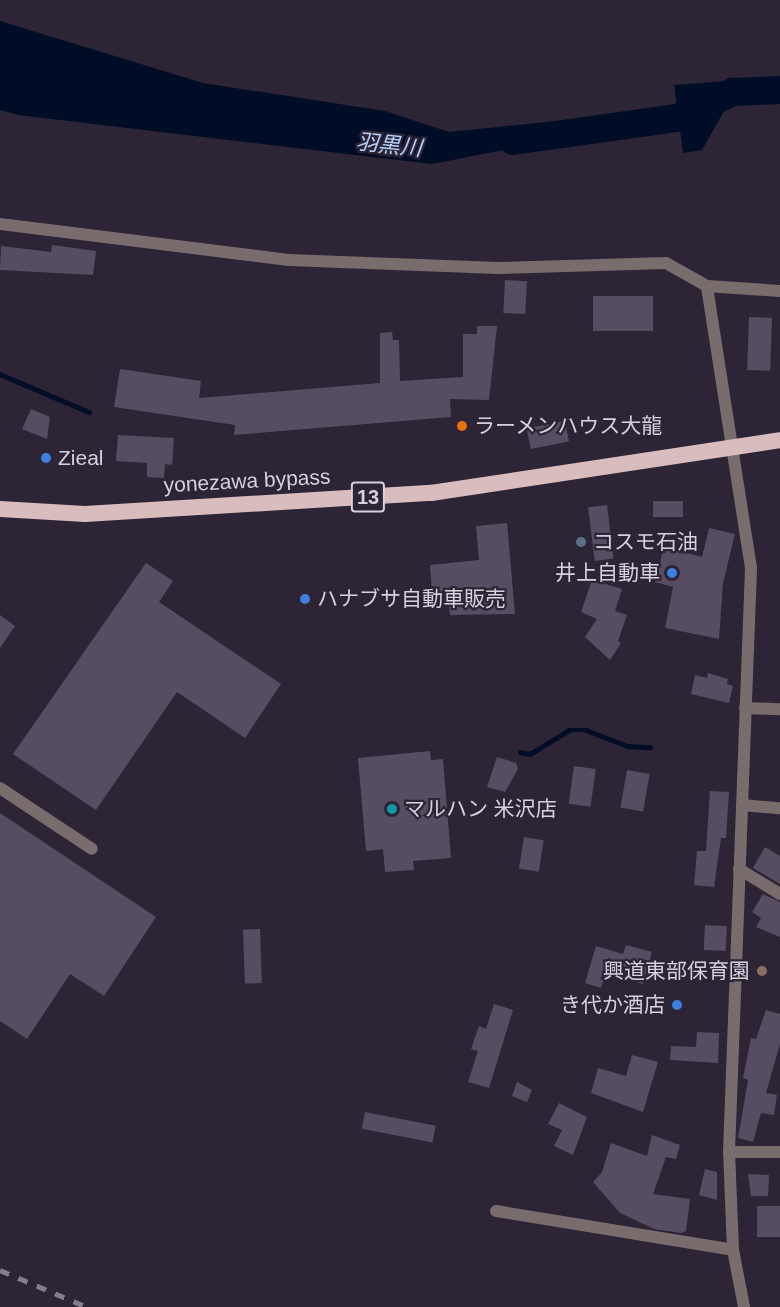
<!DOCTYPE html>
<meta charset="utf-8">
<style>
body{margin:0}
#map{position:relative;width:780px;height:1307px;overflow:hidden;background:#2d2436;font-family:Helvetica,"Noto Sans JP",sans-serif}
div>[style]{position:absolute}
[style*='--x']{left:calc(var(--x)*1px);top:calc(var(--y)*1px);width:calc(var(--w)*1px);rotate:calc(var(--a)*1deg)}
.water>*{inset:0;background:#010d26}
.stream>*{height:4.5px;margin:-2.25px;padding:0 2.25px;transform-origin:2.25px;border-radius:2.25px;background:#010d26}
.river>*{height:28px;margin:-14px;padding:0 14px;transform-origin:14px;border-radius:14px;background:#010d26}
.building>*{inset:0;background:#574d62;transform-origin:0 0}
.minor>*{height:12px;margin:-6px;padding:0 6px;transform-origin:6px;border-radius:6px;background:#786c6c}
.tertiary>*{height:12px;margin:-6px;padding:0 6px;transform-origin:6px;border-radius:6px;background:#786c6c}
.trunk>*{height:16px;margin:-8px;padding:0 8px;transform-origin:8px;border-radius:8px;background:#d9bcbd}
.rail>*{height:4.5px;margin-top:-2.25px;transform-origin:0;background:repeating-linear-gradient(90deg,#847d8c 0 10px,transparent 0 20px)}
.dots>*{width:16px;height:16px;translate:-50% -50%;box-sizing:border-box;border:3px solid #2d2436;border-radius:50%}
span{translate:-50% -50%;white-space:nowrap;text-align:center;line-height:1.15;-webkit-text-stroke:4.5px #2d2436;paint-order:stroke}
.shield-label span{padding:2px 4px;background:#2d2436;border:2px solid;border-radius:4px;-webkit-text-stroke-width:0}
.shield-label{font-size:20px;color:#d6d1dd;font-weight:700}
.poi-label{font-size:21px;color:#d6d1dd}
.left{translate:0 -50%;text-align:left}
.right{translate:-100% -50%;text-align:right}
.street-label{font-size:21px;color:#d6d1dd}
.water-label{font-size:22px;color:#b3d1fc;font-style:italic}
</style>
<div id="map">
<div class="water">
<div style="clip-path:polygon(0 21px,203px 83px,385px 111px,449px 132px,556px 121px,549px 141px,432px 164px,18px 115px,0 110px)"></div>
<div style="clip-path:polygon(780px 77px,780px 103px,728px 104px,702px 150px,683px 153px,674px 85px)"></div>
</div>
<div class="stream">
<div style="--x:0;--y:374;--w:97;--a:23.1"></div>
<div style="--x:520;--y:752;--w:10;--a:11"></div>
<div style="--x:530;--y:754;--w:46;--a:-31.6"></div>
<div style="--x:569;--y:730;--w:17;--a:0"></div>
<div style="--x:586;--y:730;--w:45;--a:20.9"></div>
<div style="--x:628;--y:746;--w:22;--a:3"></div>
</div>
<div class="river">
<div style="--x:513;--y:141;--w:166;--a:-8"></div>
<div style="--x:677;--y:118;--w:62;--a:-24.9"></div>
<div style="--x:733;--y:92;--w:47;--a:-2.4"></div>
</div>
<div class="building">
<div style="clip-path:polygon(52px 245px,96px 251px,93px 275px,0 270px,1px 246px,51px 252px)"></div>
<div style="left:505px;top:280px;width:22px;height:33px;rotate:3deg"></div>
<div style="left:653px;top:296px;width:35px;height:60px;rotate:90deg"></div>
<div style="left:749px;top:317px;width:23px;height:53px;rotate:2deg"></div>
<div style="clip-path:polygon(477px 326px,497px 326px,489px 400px,450px 399px,451px 417px,234px 435px,235px 425px,114px 407px,120px 369px,201px 381px,199px 398px,380px 383px,380px 333px,392px 332px,393px 340px,399px 340px,400px 381px,463px 377px,463px 334px,477px 334px)"></div>
<div style="clip-path:polygon(31px 409px,50px 417px,47px 439px,22px 429px)"></div>
<div style="left:565px;top:421px;width:21px;height:39px;rotate:79deg"></div>
<div style="clip-path:polygon(118px 435px,174px 438px,172px 465px,165px 464px,164px 478px,147px 477px,147px 463px,116px 461px)"></div>
<div style="left:683px;top:501px;width:16px;height:30px;rotate:90deg"></div>
<div style="left:607px;top:505px;width:54px;height:19px;rotate:83deg"></div>
<div style="clip-path:polygon(507px 523px,515px 614px,450px 615px,448px 592px,432px 593px,430px 565px,479px 560px,476px 526px)"></div>
<div style="clip-path:polygon(709px 528px,735px 534px,723px 583px,719px 639px,665px 628px,673px 587px,655px 582px,664px 547px,702px 557px)"></div>
<div style="clip-path:polygon(146px 563px,173px 581px,159px 602px,281px 684px,245px 738px,177px 692px,96px 810px,13px 754px)"></div>
<div style="clip-path:polygon(592px 580px,622px 589px,615px 611px,627px 615px,618px 641px,621px 643px,610px 660px,585px 637px,597px 619px,581px 612px)"></div>
<div style="clip-path:polygon(0 615px,15px 626px,0 648px)"></div>
<div style="clip-path:polygon(708px 673px,728px 679px,727px 684px,733px 686px,729px 703px,691px 694px,695px 675px,707px 678px)"></div>
<div style="clip-path:polygon(430px 751px,431px 760px,443px 759px,451px 858px,413px 861px,414px 870px,385px 872px,383px 849px,366px 851px,358px 758px)"></div>
<div style="clip-path:polygon(497px 757px,516px 763px,518px 769px,505px 792px,487px 787px)"></div>
<div style="left:574px;top:766px;width:22px;height:38px;rotate:8deg"></div>
<div style="left:627px;top:770px;width:23px;height:38px;rotate:10deg"></div>
<div style="clip-path:polygon(710px 791px,729px 792px,726px 838px,721px 838px,714px 887px,694px 885px,697px 851px,706px 851px)"></div>
<div style="clip-path:polygon(0 813px,156px 917px,104px 996px,70px 974px,27px 1039px,0 1021px)"></div>
<div style="left:524px;top:837px;width:20px;height:32px;rotate:9deg"></div>
<div style="clip-path:polygon(765px 847px,780px 856px,780px 884px,753px 868px)"></div>
<div style="clip-path:polygon(763px 894px,780px 902px,780px 937px,756px 927px,761px 918px,752px 912px)"></div>
<div style="left:705px;top:925px;width:22px;height:25px;rotate:3deg"></div>
<div style="left:260px;top:929px;width:54px;height:17px;rotate:88deg"></div>
<div style="clip-path:polygon(626px 945px,652px 952px,643px 984px,605px 974px,601px 988px,585px 983px,596px 946px,623px 954px)"></div>
<div style="clip-path:polygon(494px 1004px,513px 1010px,489px 1088px,468px 1082px,478px 1051px,471px 1049px,479px 1026px,486px 1029px)"></div>
<div style="clip-path:polygon(766px 1010px,780px 1014px,780px 1044px,766px 1093px,777px 1095px,774px 1115px,761px 1113px,753px 1142px,738px 1138px,748px 1080px,743px 1078px,751px 1038px,756px 1039px)"></div>
<div style="clip-path:polygon(697px 1032px,719px 1033px,718px 1063px,670px 1060px,671px 1046px,696px 1047px)"></div>
<div style="clip-path:polygon(632px 1055px,658px 1062px,643px 1112px,591px 1093px,598px 1068px,626px 1076px)"></div>
<div style="clip-path:polygon(517px 1082px,532px 1090px,527px 1102px,512px 1096px)"></div>
<div style="clip-path:polygon(559px 1103px,587px 1117px,573px 1155px,554px 1146px,562px 1130px,548px 1124px)"></div>
<div style="left:365px;top:1112px;width:72px;height:17px;rotate:11deg"></div>
<div style="clip-path:polygon(652px 1135px,680px 1145px,676px 1159px,666px 1157px,653px 1194px,690px 1199px,686px 1231px,681px 1233px,654px 1229px,620px 1213px,593px 1182px,602px 1172px,611px 1143px,647px 1156px)"></div>
<div style="clip-path:polygon(705px 1169px,717px 1172px,717px 1200px,699px 1195px)"></div>
<div style="clip-path:polygon(748px 1174px,769px 1175px,768px 1196px,751px 1196px)"></div>
<div style="left:757px;top:1206px;width:23px;height:31px"></div>
</div>
<div class="minor">
<div style="--x:0;--y:224;--w:291;--a:7.1"></div>
<div style="--x:289;--y:260;--w:209;--a:2.2"></div>
<div style="--x:498;--y:268;--w:168;--a:-1.7"></div>
<div style="--x:666;--y:263;--w:47;--a:29.3"></div>
<div style="--x:745;--y:708;--w:35;--a:2"></div>
<div style="--x:0;--y:788;--w:110;--a:33.5"></div>
<div style="--x:742;--y:805;--w:38;--a:5"></div>
<div style="--x:739;--y:869;--w:48;--a:31.4"></div>
<div style="--x:729;--y:1152;--w:51;--a:0"></div>
<div style="--x:496;--y:1211;--w:240;--a:9.3"></div>
</div>
<div class="tertiary">
<div style="--x:744;--y:1307;--w:58;--a:-100.9"></div>
<div style="--x:733;--y:1250;--w:98;--a:-92.3"></div>
<div style="--x:729;--y:1152;--w:584;--a:-87.84"></div>
<div style="--x:751;--y:568;--w:285;--a:-98.9"></div>
<div style="--x:707;--y:286;--w:73;--a:3.9"></div>
</div>
<div class="trunk">
<div style="--x:0;--y:509;--w:85;--a:3.4"></div>
<div style="--x:85;--y:514;--w:347;--a:-3.5"></div>
<div style="--x:431;--y:493;--w:353;--a:-8.6"></div>
</div>
<div class="rail">
<div style="--x:0;--y:1270;--w:95;--a:23"></div>
</div>
<div class="dots">
<div style="left:462px;top:426px;background:#e8710a"></div>
<div style="left:46px;top:458px;background:#3f7fe0"></div>
<div style="left:581px;top:542px;background:#5c6f8a"></div>
<div style="left:672px;top:573px;background:#3f7fe0"></div>
<div style="left:305px;top:599px;background:#3f7fe0"></div>
<div style="left:392px;top:809px;background:#0f9aa8"></div>
<div style="left:762px;top:971px;background:#8d6e63"></div>
<div style="left:677px;top:1005px;background:#3f7fe0"></div>
</div>
<div class="shield-label">
<span style="left:368px;top:497px">13</span>
</div>
<div class="poi-label">
<span class="left" style="left:474px;top:426px">ラーメンハウス大龍</span>
<span class="left" style="left:58px;top:458px">Zieal</span>
<span class="left" style="left:593px;top:542px">コスモ石油</span>
<span class="right" style="left:660px;top:573px">井上自動車</span>
<span class="left" style="left:317px;top:599px">ハナブサ自動車販売</span>
<span class="left" style="left:404px;top:809px">マルハン 米沢店</span>
<span class="right" style="left:750px;top:971px">興道東部保育園</span>
<span class="right" style="left:665px;top:1005px">き代か酒店</span>
</div>
<div class="street-label">
<span style="left:247px;top:481px;rotate:-3deg">yonezawa bypass</span>
</div>
<div class="water-label">
<span style="left:389px;top:145px;rotate:6deg">羽黒川</span>
</div>
</div>
